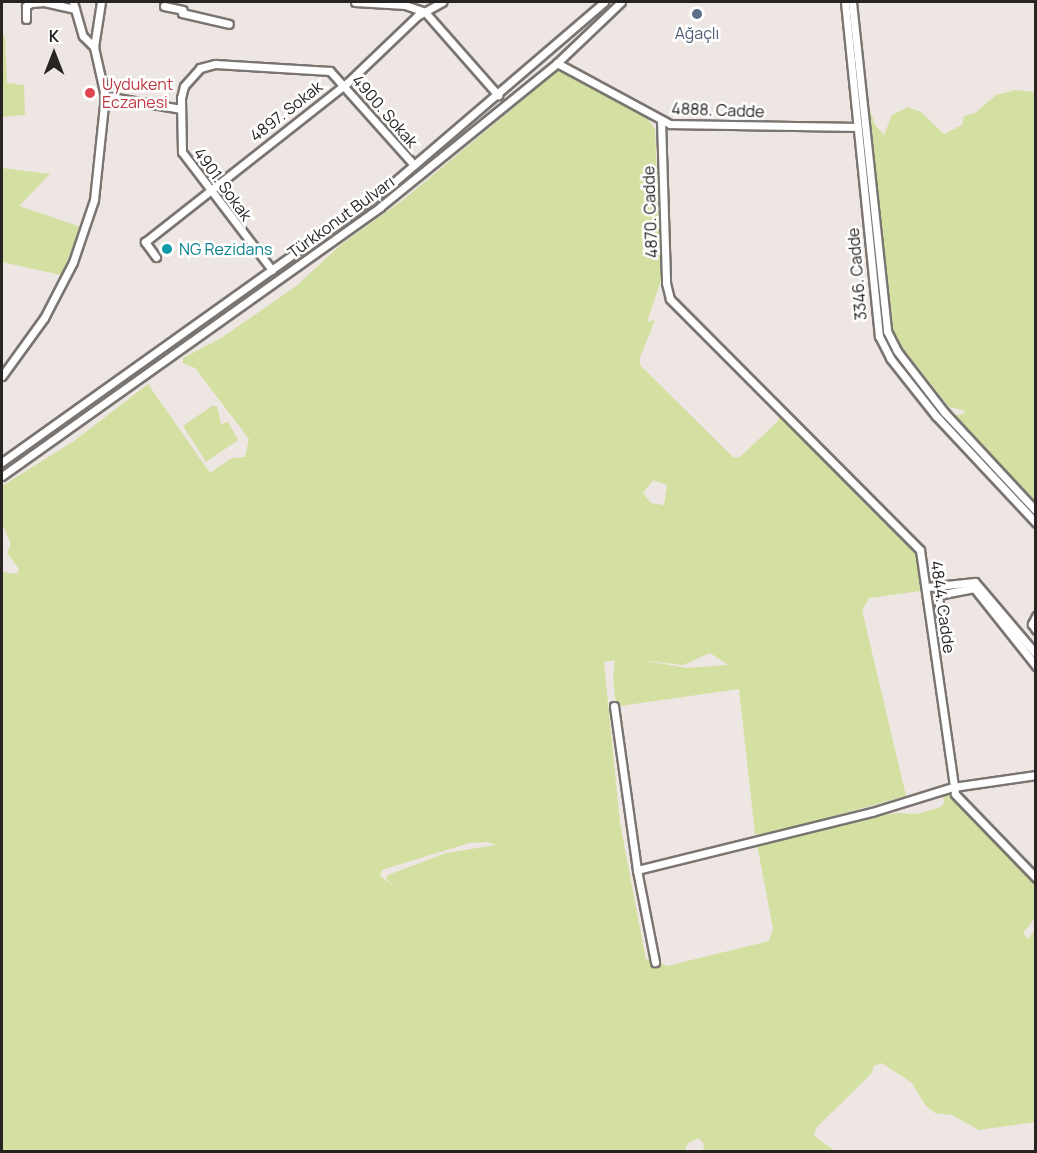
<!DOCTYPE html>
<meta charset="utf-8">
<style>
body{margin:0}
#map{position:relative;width:1037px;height:1153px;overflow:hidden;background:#ede6e2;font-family:Manrope,sans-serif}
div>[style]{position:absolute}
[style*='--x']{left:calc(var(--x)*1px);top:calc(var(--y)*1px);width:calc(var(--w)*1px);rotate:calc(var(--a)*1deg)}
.green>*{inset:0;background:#d4e0a1}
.roads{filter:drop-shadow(2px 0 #7b7571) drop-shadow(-2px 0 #7b7571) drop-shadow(0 2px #7b7571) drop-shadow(0 -2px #7b7571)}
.minor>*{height:7px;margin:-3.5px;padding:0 3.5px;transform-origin:3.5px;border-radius:3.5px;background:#fff}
.dots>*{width:16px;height:16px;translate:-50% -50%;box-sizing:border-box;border:3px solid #fff;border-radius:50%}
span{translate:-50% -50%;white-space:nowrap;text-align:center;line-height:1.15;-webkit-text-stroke:5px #fff;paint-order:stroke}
.service-label{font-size:16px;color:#4e5e75}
.health-label{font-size:16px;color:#be3a42}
.left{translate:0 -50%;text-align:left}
.street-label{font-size:16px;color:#272422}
.culture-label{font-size:16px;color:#0d838f}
.frame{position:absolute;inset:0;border:3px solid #272422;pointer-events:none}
.north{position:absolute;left:24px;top:24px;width:60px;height:60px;-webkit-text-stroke:4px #fff;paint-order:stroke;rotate:0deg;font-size:16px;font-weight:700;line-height:24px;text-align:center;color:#272422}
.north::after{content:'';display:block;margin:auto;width:21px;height:27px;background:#272422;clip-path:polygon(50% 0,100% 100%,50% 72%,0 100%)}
</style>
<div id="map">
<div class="green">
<div style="clip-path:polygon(2px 35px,5px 37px,7px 83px,24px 85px,25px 115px,2px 117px)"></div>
<div style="clip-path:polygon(evenodd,560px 69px,647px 118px,655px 129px,661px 280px,647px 322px,655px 320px,639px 360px,641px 366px,734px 458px,740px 457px,778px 421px,780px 413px,916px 553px,925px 607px,921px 591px,869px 598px,862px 610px,906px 796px,772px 833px,755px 834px,739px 689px,620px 706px,616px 704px,613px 678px,615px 660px,604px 662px,620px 823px,646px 960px,650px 959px,654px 966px,659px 962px,667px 966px,769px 941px,773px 929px,757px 844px,847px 821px,897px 813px,917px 814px,941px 807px,945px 801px,942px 797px,950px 793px,1035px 885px,1035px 918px,1023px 933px,1028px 939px,1035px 930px,1035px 1122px,979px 1130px,952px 1115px,935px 1113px,926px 1106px,912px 1083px,882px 1063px,874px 1066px,871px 1074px,816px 1128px,814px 1136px,835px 1151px,703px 1151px,704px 1144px,699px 1138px,688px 1143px,684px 1152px,2px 1151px,2px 572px,17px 574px,19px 569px,7px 553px,11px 544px,2px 523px,2px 486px,74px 441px,148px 384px,210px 473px,232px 458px,245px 457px,249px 439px,195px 368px,183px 363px,183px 358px,221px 338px,295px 287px,343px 243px,403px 200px,560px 69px,653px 480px,667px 485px,664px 505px,651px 503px,643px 493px,653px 480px,560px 69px,710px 653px,728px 665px,687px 668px,640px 660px,683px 665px,710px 653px,560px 69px,487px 842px,496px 845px,446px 853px,388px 875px,386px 879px,403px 892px,380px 876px,382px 870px,469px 843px,487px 842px)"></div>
<div style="clip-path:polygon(1016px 90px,1035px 92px,1035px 509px,955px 415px,965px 414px,963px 410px,949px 407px,896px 339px,889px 313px,868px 104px,875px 125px,884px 135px,892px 115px,908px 107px,921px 112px,944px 134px,962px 125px,964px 116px,975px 113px,996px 95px)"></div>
<div style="clip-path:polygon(2px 168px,50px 174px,19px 206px,81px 227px,61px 275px,2px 262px)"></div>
<div style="clip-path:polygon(212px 406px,217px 406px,221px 424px,228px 422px,238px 440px,206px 462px,183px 426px)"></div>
</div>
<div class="roads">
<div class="minor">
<div style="--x:73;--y:2;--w:35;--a:74"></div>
<div style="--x:83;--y:36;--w:16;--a:45"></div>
<div style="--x:355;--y:2;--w:50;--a:3.4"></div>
<div style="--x:405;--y:5;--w:21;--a:19"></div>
<div style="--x:425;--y:12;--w:111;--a:48.7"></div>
<div style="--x:845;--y:2;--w:336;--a:84.2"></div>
<div style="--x:879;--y:336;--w:25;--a:63"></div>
<div style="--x:890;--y:358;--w:74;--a:51.6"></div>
<div style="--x:936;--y:416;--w:146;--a:46.9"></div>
<div style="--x:852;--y:2;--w:331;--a:83.9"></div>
<div style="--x:887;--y:331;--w:22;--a:63"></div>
<div style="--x:897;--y:351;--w:78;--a:52.3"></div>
<div style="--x:945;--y:413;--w:134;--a:47.1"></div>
<div style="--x:164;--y:6;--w:19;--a:12"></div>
<div style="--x:182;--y:13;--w:48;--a:13.2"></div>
<div style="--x:26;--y:19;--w:13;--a:-90"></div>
<div style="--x:26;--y:6;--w:6;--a:-31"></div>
<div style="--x:31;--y:3;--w:13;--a:-4"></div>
<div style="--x:44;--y:2;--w:32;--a:13"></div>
<div style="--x:557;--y:63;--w:128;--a:28.4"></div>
<div style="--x:670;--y:124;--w:186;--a:0.9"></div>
<div style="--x:105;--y:96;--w:77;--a:9.7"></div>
<div style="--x:661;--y:120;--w:163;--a:88.2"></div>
<div style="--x:666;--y:283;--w:16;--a:76"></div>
<div style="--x:670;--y:299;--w:354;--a:45.1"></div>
<div style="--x:920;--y:550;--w:246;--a:81.8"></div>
<div style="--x:955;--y:794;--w:117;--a:46"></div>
<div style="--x:156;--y:257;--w:19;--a:-126"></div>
<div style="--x:145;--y:242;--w:257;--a:-38.2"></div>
<div style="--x:347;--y:83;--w:97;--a:-43.7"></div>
<div style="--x:417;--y:16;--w:29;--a:-29"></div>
<div style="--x:272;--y:270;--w:148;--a:-127.3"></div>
<div style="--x:182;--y:152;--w:54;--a:-91.1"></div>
<div style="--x:181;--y:98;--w:12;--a:-76"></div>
<div style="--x:184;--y:86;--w:24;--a:-48"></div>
<div style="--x:200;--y:68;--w:16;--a:-15"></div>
<div style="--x:215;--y:64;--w:115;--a:3.5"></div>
<div style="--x:330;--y:71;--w:126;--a:48.2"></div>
<div style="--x:2;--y:376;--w:72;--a:-54.1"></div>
<div style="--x:44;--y:318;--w:63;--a:-62.6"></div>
<div style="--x:73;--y:262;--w:65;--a:-71.3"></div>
<div style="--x:94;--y:200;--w:105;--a:-84"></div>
<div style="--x:105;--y:96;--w:50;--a:-102.7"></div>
<div style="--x:94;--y:47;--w:46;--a:-81.2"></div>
<div style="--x:2;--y:462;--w:480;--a:-35.5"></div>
<div style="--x:393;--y:183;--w:278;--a:-40.6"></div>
<div style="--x:2;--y:476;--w:464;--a:-35.4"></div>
<div style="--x:380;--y:207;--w:228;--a:-39.1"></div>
<div style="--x:557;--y:63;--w:88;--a:-43.6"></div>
<div style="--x:927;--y:587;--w:48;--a:-5.9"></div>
<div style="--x:975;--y:582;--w:94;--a:49.7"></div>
<div style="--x:1036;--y:616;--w:9;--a:117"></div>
<div style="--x:1032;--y:624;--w:7;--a:56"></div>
<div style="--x:941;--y:634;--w:39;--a:-94"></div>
<div style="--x:938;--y:595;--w:37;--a:-11"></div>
<div style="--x:974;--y:588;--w:100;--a:51.5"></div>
<div style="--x:614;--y:706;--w:166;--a:82"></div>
<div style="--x:637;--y:870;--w:94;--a:78.9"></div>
<div style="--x:637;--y:870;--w:242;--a:-13.9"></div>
<div style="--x:872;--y:812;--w:85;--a:-17.2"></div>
<div style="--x:953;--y:787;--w:84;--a:-8.2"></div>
</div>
</div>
<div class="dots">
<div style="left:697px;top:14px;background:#5c6f8a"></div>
<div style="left:90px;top:93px;background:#e0444e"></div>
<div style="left:167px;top:249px;background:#0f9aa8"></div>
</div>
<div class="service-label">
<span style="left:697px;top:33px">Ağaçlı</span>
</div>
<div class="health-label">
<span class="left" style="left:102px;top:93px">Uydukent<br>Eczanesi</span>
</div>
<div class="street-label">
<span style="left:718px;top:110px;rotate:2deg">4888. Cadde</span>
<span style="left:286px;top:111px;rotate:-38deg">4897. Sokak</span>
<span style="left:385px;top:111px;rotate:49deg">4900. Sokak</span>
<span style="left:223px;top:184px;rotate:54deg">4901. Sokak</span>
<span style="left:650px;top:212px;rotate:-92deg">4870. Cadde</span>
<span style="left:341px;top:217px;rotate:-36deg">Türkkonut Bulvarı</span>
<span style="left:857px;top:274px;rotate:-95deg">3346. Cadde</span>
<span style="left:943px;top:607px;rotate:82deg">4844. Cadde</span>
</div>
<div class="culture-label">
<span class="left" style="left:179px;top:249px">NG Rezidans</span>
</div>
<div class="frame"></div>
<div class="north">K</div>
</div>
